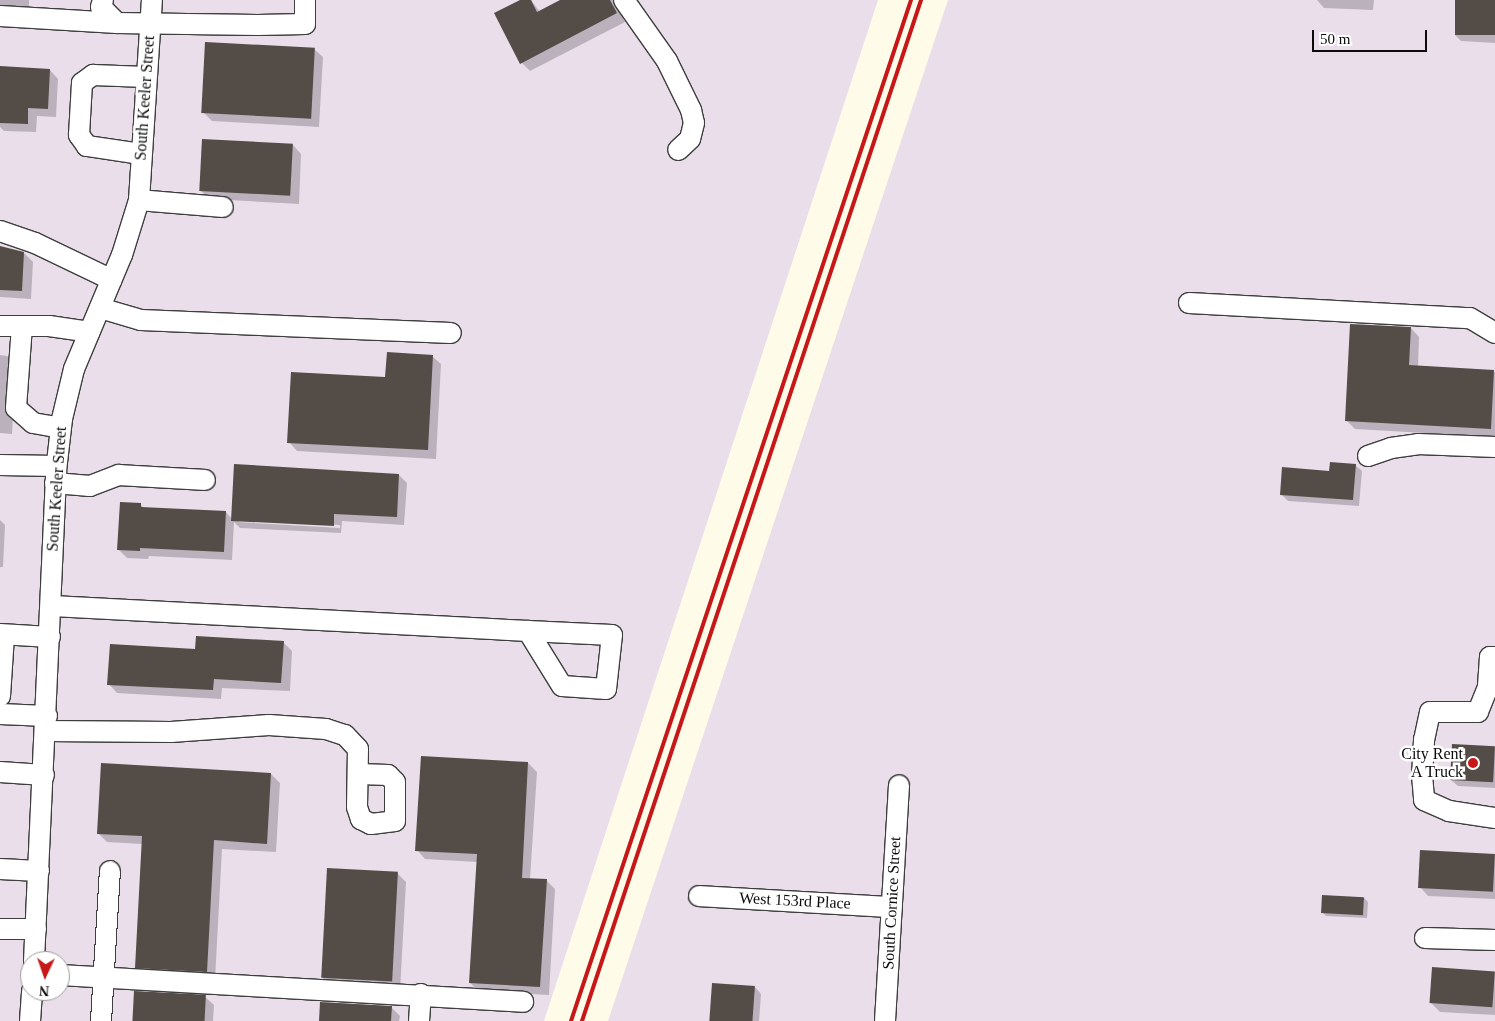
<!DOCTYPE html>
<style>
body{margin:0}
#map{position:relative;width:1495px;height:1021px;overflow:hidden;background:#fffbe9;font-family:"Times New Roman",serif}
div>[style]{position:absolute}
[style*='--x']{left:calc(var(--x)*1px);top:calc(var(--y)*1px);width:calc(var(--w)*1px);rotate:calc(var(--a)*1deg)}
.industrial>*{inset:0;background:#eadeeb}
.shadow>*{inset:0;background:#0003;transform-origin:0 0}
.building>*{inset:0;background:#544c46;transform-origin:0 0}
.roads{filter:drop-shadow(1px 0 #3e3e3e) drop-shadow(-1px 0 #3e3e3e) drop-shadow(0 1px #3e3e3e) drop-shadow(0 -1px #3e3e3e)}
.minor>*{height:20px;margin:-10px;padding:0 10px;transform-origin:10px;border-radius:10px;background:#fff}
.rail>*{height:4px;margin:-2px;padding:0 2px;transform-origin:2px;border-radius:2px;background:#c61819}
.dots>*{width:14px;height:14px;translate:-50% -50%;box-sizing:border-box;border:2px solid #fff;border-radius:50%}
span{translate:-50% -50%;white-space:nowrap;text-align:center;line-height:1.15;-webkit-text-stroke:5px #fff;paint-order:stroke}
.street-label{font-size:16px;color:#0b0b0b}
.poi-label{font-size:16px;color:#0b0b0b}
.right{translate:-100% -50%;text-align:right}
.north{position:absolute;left:20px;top:951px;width:50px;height:50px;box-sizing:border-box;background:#fff;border:1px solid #9d9d9d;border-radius:50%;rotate:183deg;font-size:14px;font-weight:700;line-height:20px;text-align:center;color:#0b0b0b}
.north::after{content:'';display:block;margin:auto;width:18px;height:22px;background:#c61819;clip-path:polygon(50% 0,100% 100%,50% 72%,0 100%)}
.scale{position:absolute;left:1312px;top:30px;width:115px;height:22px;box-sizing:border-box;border:2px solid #0b0b0b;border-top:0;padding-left:6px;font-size:15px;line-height:18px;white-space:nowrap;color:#0b0b0b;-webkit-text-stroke:4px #fff;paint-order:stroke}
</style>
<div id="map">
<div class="industrial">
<div style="clip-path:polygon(evenodd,0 0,878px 0,544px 1021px,0 1021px,0 0,30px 961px,60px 961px,60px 991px,30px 991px,30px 961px)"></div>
<div style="clip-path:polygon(948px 0,1495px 0,1495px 1021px,608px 1021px)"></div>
</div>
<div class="shadow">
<div style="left:0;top:0;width:29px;height:7px"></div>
<div style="clip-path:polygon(522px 0,531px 0,540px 12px,563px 0,613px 0,625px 22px,530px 71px,522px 63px)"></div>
<div style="clip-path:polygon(1317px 0,1374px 0,1373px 10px,1324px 8px)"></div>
<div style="clip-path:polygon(1456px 0,1495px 0,1495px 43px,1461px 41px,1455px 35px)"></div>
<div style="clip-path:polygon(314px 49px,323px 57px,319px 127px,212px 121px,203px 112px)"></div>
<div style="clip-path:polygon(0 68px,50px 70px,58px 79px,56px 117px,37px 116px,36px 132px,4px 131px,0 127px)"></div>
<div style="clip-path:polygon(293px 145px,301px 154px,299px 204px,210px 199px,201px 191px)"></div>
<div style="clip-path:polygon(0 248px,24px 253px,33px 262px,31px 299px,0 297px)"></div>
<div style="clip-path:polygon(1411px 328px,1419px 337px,1418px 367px,1495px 372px,1495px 437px,1355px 429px,1346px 420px)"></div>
<div style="clip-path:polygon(0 355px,7px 356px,16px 364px,12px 434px,0 433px)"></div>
<div style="clip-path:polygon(432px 356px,441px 364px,436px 459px,297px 451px,289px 442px,387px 379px)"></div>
<div style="clip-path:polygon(1355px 465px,1362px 471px,1359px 506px,1288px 501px,1281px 494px,1330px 472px)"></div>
<div style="clip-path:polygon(evenodd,399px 475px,407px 483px,404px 525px,342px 521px,341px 533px,240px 528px,234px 522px,232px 560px,149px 556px,148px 559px,127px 558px,119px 550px,140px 504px,145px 509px,226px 512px,232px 519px,399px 475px,239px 520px,340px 525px,340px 528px,239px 522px,239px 520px)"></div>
<div style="clip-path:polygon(0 520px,5px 525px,3px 567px,0 567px)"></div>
<div style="clip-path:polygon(283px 642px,292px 651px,290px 691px,222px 688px,221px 699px,117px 693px,109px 684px,196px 650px)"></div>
<div style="clip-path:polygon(1495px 748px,1495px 788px,1458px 786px,1451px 780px)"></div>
<div style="clip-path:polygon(528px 763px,537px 772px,530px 879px,546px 880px,555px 889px,549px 995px,479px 991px,470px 983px,477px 862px,425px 859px,417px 850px)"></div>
<div style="clip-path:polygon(271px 774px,280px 783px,276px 852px,222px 849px,215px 980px,145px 976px,137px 967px,143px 844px,107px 842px,98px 833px)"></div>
<div style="clip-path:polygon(1495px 856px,1495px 899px,1428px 896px,1420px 887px)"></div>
<div style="clip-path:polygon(397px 873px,406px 882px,400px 991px,331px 987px,323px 978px)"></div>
<div style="clip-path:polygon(1364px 898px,1368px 902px,1367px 918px,1326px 916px,1322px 912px)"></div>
<div style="clip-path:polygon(1495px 972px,1495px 1015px,1440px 1012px,1431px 1003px)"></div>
<div style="clip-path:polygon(755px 987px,761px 994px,759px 1021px,710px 1021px)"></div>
<div style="clip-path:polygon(205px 997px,214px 1005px,213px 1021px,134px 1021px)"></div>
<div style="clip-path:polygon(391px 1007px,400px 1016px,399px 1021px,320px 1021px)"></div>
</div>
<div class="building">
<div style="clip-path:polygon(520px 0,531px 0,537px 12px,560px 0,610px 0,617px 13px,520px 64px,494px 13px)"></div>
<div style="left:1455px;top:0;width:40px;height:35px"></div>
<div style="left:205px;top:42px;width:110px;height:71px;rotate:3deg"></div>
<div style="clip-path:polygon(0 66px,50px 69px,48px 109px,28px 108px,28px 124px,0 123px)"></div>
<div style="left:202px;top:139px;width:91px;height:52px;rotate:3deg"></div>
<div style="clip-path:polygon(0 246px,24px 252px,22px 291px,0 290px)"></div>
<div style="clip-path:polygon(1350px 324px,1411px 327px,1409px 365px,1494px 370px,1491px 429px,1345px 421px)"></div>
<div style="clip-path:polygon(387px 352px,433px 355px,428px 450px,287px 443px,291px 372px,385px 377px)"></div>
<div style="clip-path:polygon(1330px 462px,1356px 464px,1353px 500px,1280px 495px,1282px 467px,1329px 471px)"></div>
<div style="clip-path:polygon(234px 464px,399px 474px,397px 517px,334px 514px,334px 526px,231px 521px)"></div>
<div style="clip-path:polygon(120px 502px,141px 503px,141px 507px,226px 511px,224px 552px,140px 548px,140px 551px,117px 550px)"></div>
<div style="clip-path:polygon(196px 636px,284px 641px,281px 683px,214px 679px,213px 690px,107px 685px,110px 644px,195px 649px)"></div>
<div style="left:1452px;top:744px;width:43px;height:36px;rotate:3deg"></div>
<div style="clip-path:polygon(421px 756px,528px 762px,522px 878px,547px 879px,540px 987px,469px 983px,477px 854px,415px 851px)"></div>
<div style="clip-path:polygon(101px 763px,271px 773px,267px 844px,214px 840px,207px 972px,135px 968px,142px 836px,97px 834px)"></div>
<div style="left:1420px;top:850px;width:75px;height:38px;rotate:3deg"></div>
<div style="left:327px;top:868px;width:71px;height:110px;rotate:3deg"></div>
<div style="left:1322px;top:895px;width:42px;height:18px;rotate:3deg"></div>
<div style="left:1432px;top:967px;width:63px;height:36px;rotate:4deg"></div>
<div style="left:712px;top:983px;width:43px;height:38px;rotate:4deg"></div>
<div style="left:134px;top:991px;width:72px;height:30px;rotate:3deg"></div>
<div style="clip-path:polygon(320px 1002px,392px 1006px,391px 1021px,319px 1021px)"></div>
</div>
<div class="roads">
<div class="minor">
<div style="--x:103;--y:0;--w:7;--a:106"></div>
<div style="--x:101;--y:7;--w:23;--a:45"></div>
<div style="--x:117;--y:23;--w:141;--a:0.8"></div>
<div style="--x:258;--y:25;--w:47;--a:-1.2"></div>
<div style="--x:305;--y:24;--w:24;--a:-90"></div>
<div style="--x:624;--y:0;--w:75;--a:54.8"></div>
<div style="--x:667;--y:61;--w:55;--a:63.9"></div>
<div style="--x:691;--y:110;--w:13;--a:77"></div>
<div style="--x:694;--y:123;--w:16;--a:104"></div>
<div style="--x:690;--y:139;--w:16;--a:137"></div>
<div style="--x:0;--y:16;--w:117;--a:3.4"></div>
<div style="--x:141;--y:154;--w:55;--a:-171.6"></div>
<div style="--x:87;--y:146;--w:14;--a:-126"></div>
<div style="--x:79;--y:135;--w:52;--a:-86.7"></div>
<div style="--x:82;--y:83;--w:14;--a:-36"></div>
<div style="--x:93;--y:75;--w:53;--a:2.2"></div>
<div style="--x:139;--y:200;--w:84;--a:4.8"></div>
<div style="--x:0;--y:231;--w:37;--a:19"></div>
<div style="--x:35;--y:243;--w:85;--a:25.7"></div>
<div style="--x:1189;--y:303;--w:281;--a:3.1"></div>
<div style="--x:1470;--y:318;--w:29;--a:31"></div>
<div style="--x:100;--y:308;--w:43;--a:16.3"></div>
<div style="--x:141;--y:320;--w:310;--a:2.4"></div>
<div style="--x:0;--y:326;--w:49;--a:0"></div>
<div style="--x:49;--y:326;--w:41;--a:8.3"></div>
<div style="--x:22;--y:326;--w:82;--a:94.2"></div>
<div style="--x:16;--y:408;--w:23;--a:41"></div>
<div style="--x:33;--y:423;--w:27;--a:10"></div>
<div style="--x:1368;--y:456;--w:24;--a:-19"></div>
<div style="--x:1391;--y:448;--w:27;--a:-8"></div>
<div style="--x:1418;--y:444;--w:77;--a:2.2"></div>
<div style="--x:0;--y:465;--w:56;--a:1"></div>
<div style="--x:55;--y:483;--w:35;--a:5"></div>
<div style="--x:90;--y:486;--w:31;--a:-21"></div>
<div style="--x:119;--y:475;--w:86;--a:3.3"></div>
<div style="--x:52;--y:606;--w:477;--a:3"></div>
<div style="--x:528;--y:631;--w:84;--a:2.7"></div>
<div style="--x:612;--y:635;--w:54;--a:96.3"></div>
<div style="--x:606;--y:689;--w:44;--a:-176.1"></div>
<div style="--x:562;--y:686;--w:65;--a:-121.7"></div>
<div style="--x:0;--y:634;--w:50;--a:3.4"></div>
<div style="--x:1495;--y:657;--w:5;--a:180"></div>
<div style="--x:1490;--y:657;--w:30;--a:94"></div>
<div style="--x:1488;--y:687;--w:27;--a:112"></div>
<div style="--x:1478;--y:712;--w:48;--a:180"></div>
<div style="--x:1430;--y:712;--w:29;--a:102"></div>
<div style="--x:1424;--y:740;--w:35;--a:93"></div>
<div style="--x:1422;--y:775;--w:25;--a:85"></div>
<div style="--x:1424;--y:800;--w:27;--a:24"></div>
<div style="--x:1449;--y:811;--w:47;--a:8.7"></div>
<div style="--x:0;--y:696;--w:61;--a:-86.2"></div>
<div style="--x:0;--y:714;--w:47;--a:2.4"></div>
<div style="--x:46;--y:731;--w:125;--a:0.5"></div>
<div style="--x:171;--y:732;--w:98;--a:-4.1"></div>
<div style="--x:269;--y:725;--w:57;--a:4"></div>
<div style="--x:326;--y:729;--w:20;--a:18"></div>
<div style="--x:345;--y:735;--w:19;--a:47"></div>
<div style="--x:358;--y:749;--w:58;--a:91"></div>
<div style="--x:357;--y:807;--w:13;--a:72"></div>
<div style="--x:361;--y:819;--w:11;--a:27"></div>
<div style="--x:371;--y:824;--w:24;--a:-7"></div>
<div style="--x:395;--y:821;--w:39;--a:-90"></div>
<div style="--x:395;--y:782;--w:10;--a:-135"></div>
<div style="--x:388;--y:775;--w:29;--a:-178"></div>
<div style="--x:0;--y:772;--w:44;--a:3.9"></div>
<div style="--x:0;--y:869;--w:39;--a:3"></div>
<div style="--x:699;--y:896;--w:193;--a:3.3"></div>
<div style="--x:0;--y:929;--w:36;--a:0"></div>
<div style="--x:1425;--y:938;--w:70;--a:1.6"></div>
<div style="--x:34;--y:961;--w:490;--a:-87.4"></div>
<div style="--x:56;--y:471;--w:52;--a:-83.4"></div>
<div style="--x:62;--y:419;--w:51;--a:-76.5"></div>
<div style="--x:74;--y:369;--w:124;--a:-67.2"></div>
<div style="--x:122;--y:255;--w:58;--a:-72.8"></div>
<div style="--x:139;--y:200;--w:200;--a:-86.3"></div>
<div style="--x:60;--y:975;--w:464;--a:3.3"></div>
<div style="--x:30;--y:1021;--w:30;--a:-86"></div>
<div style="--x:101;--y:1021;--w:150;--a:-86.6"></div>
<div style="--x:419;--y:1021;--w:27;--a:-86"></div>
<div style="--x:885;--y:1021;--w:236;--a:-86.6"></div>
</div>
</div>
<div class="rail">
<div style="--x:571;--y:1021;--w:1076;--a:-71.58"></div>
<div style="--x:582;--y:1021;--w:1076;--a:-71.63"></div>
</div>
<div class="dots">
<div style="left:1473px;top:763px;background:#c61819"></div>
</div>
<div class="street-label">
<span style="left:145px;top:98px;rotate:-86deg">South Keeler Street</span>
<span style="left:57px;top:489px;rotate:-86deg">South Keeler Street</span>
<span style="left:795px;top:901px;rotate:3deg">West 153rd Place</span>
<span style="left:892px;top:903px;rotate:-87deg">South Cornice Street</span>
</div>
<div class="poi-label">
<span class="right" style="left:1463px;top:763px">City Rent<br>A Truck</span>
</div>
<div class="north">N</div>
<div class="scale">50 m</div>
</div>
